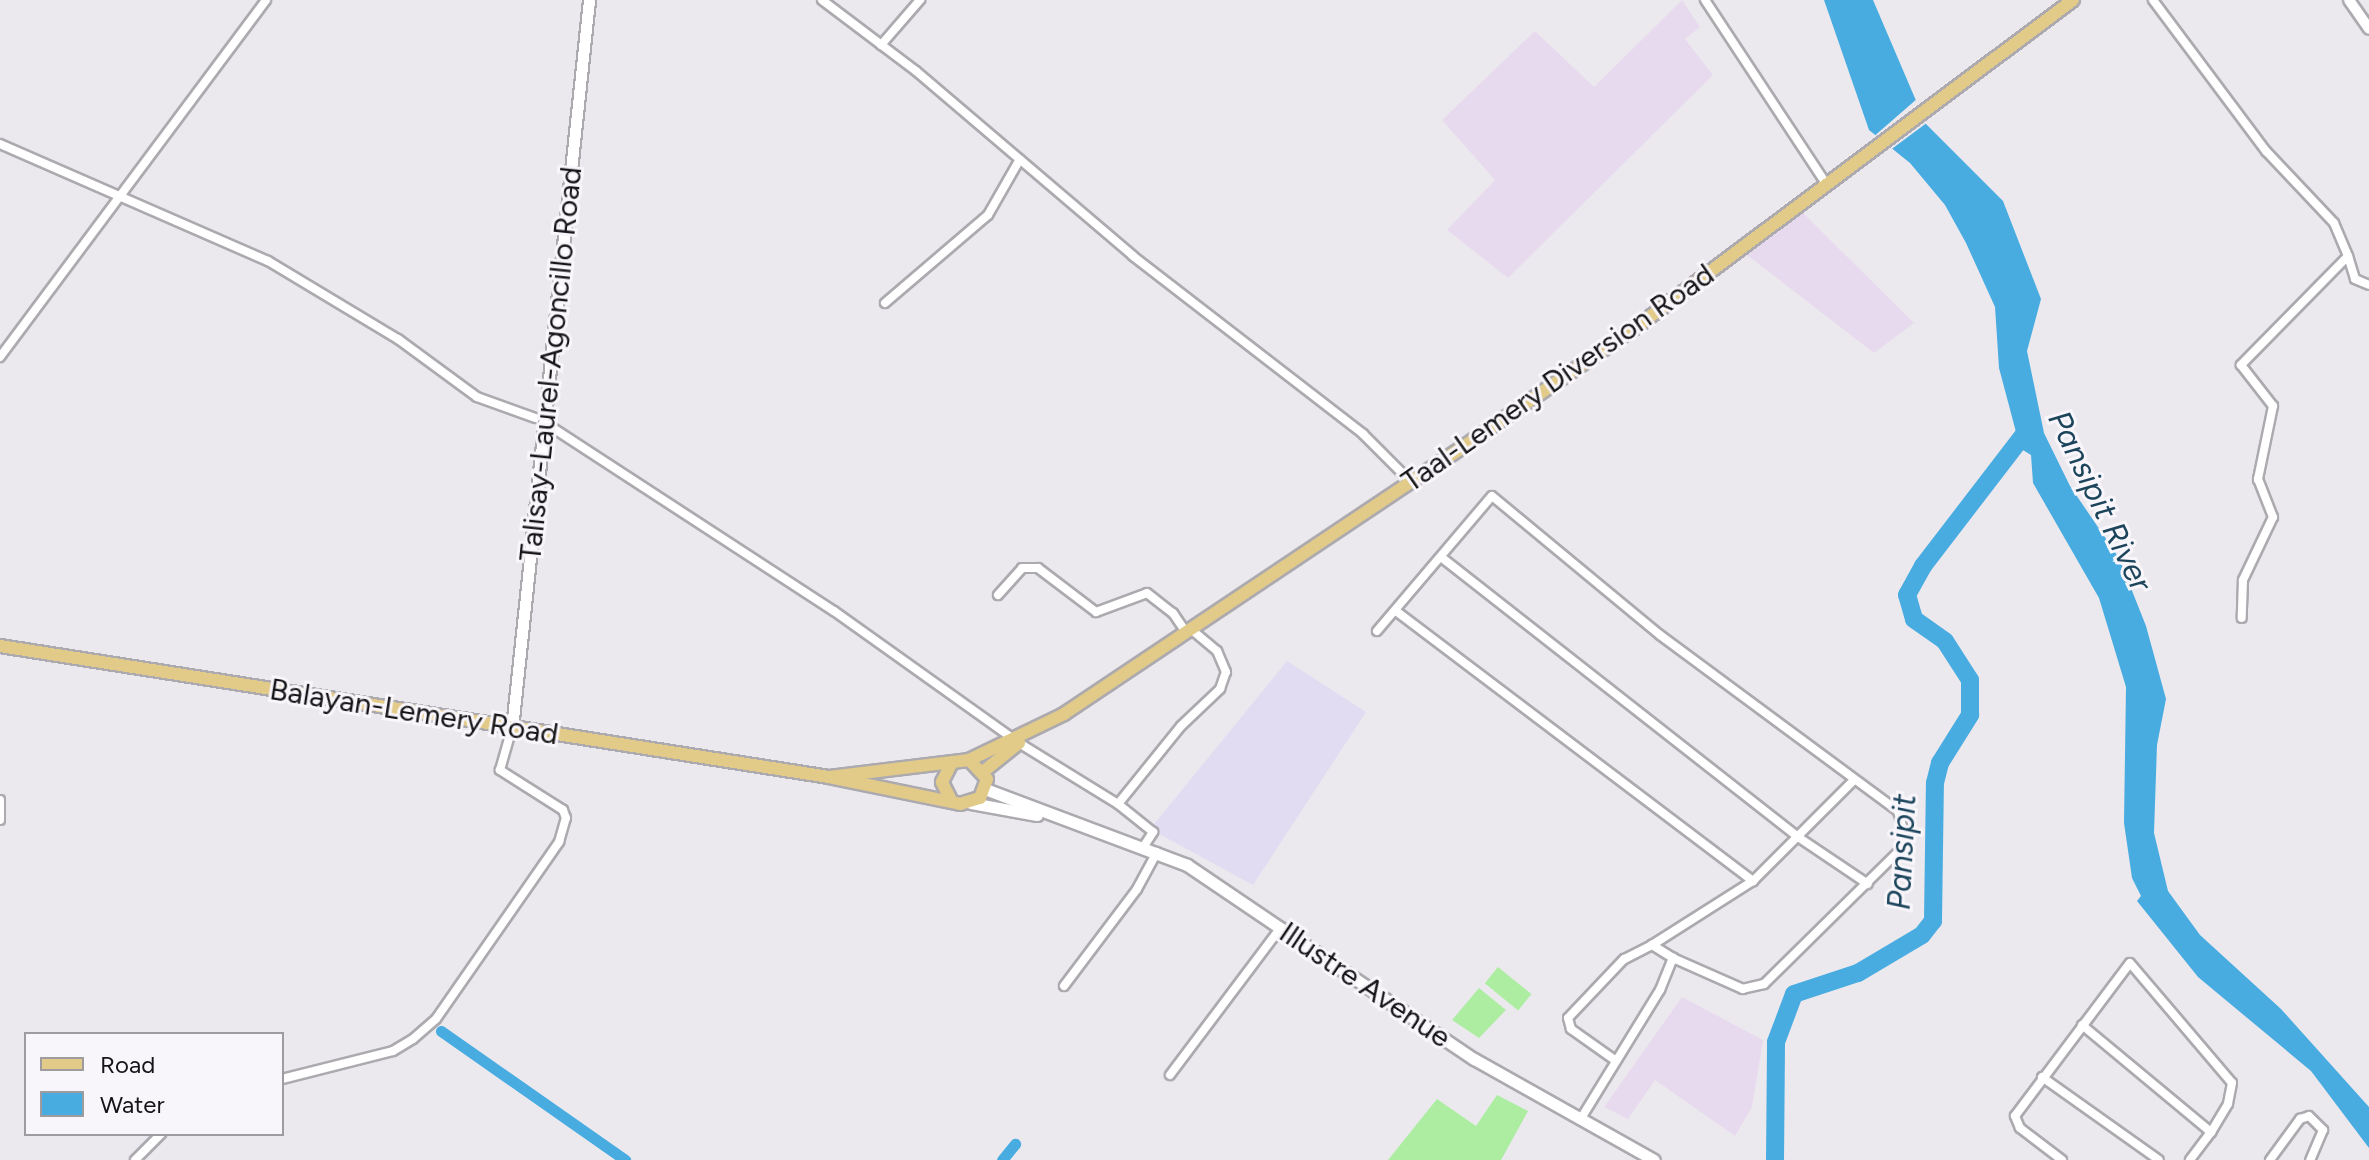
<!DOCTYPE html>
<style>
body{margin:0}
#map{position:relative;width:2369px;height:1160px;overflow:hidden;background:#ebe9ee;font-family:Figtree,sans-serif}
div>[style]{position:absolute}
[style*='--x']{left:calc(var(--x)*1px);top:calc(var(--y)*1px);width:calc(var(--w)*1px);rotate:calc(var(--a)*1deg)}
.industrial>*{inset:0;background:#e8daee}
.medical>*{inset:0;background:#e2dcf2}
.green>*{inset:0;background:#aceda2;transform-origin:0 0}
.water>*{inset:0;background:#49ace1}
.pier>*{inset:0;background:#ebe9ee}
.canal>*{height:11px;margin:-5.5px;padding:0 5.5px;transform-origin:5.5px;border-radius:5.5px;background:#49ace1}
.river>*{height:18px;margin:-9px;padding:0 9px;transform-origin:9px;border-radius:9px;background:#49ace1}
.roads{filter:drop-shadow(2px 0 #acaaaf) drop-shadow(-2px 0 #acaaaf) drop-shadow(0 2px #acaaaf) drop-shadow(0 -2px #acaaaf)}
.minor>*{height:8px;margin:-4px;padding:0 4px;transform-origin:4px;border-radius:4px;background:#fff}
.tertiary>*{height:10px;margin:-5px;padding:0 5px;transform-origin:5px;border-radius:5px;background:#fff}
.secondary>*{height:11px;margin:-5.5px;padding:0 5.5px;transform-origin:5.5px;border-radius:5.5px;background:#fff}
.primary>*{height:12px;margin:-6px;padding:0 6px;transform-origin:6px;border-radius:6px;background:#e2ca88}
span{translate:-50% -50%;white-space:nowrap;text-align:center;line-height:1.15;-webkit-text-stroke:6px #f9f6fb;paint-order:stroke}
.street-label{font-size:30px;color:#151416}
.water-label{font-size:32px;color:#1c455c;font-style:italic}
.legend{position:absolute;left:24px;top:1032px;width:260px;height:104px;box-sizing:border-box;background:#f9f6fb;border:2px solid #9e9c9f;margin:0;padding:10px 14px;list-style:none;font-size:24px;color:#151416}
.legend li{display:flex;align-items:center;gap:16px;height:40px}
.legend b{width:40px;border:2px solid #9e9c9f}
</style>
<div id="map">
<div class="industrial">
<div style="clip-path:polygon(1682px 0,1700px 27px,1685px 39px,1713px 75px,1508px 278px,1447px 230px,1495px 180px,1442px 120px,1535px 31px,1594px 87px)"></div>
<div style="clip-path:polygon(1803px 213px,1914px 323px,1874px 353px,1747px 255px)"></div>
<div style="clip-path:polygon(1682px 997px,1763px 1040px,1752px 1107px,1735px 1136px,1655px 1080px,1628px 1119px,1604px 1107px)"></div>
</div>
<div class="medical">
<div style="clip-path:polygon(1287px 661px,1366px 712px,1253px 885px,1150px 829px)"></div>
</div>
<div class="green">
<div style="left:1498px;top:967px;width:43px;height:21px;rotate:39deg"></div>
<div style="clip-path:polygon(1479px 988px,1506px 1010px,1479px 1038px,1452px 1020px)"></div>
<div style="clip-path:polygon(1497px 1095px,1528px 1111px,1501px 1160px,1388px 1160px,1437px 1099px,1476px 1126px)"></div>
</div>
<div class="water">
<div style="clip-path:polygon(1824px 0,1873px 0,1926px 124px,2003px 201px,2041px 299px,2027px 351px,2044px 433px,2070px 486px,2119px 558px,2146px 626px,2166px 699px,2157px 745px,2154px 833px,2168px 891px,2200px 935px,2281px 1009px,2369px 1107px,2369px 1148px,2311px 1071px,2198px 977px,2137px 901px,2141px 896px,2132px 878px,2124px 823px,2126px 687px,2099px 598px,2033px 483px,2031px 455px,2008px 441px,2016px 432px,1999px 368px,1995px 307px,1966px 243px,1945px 205px,1910px 163px,1869px 130px)"></div>
</div>
<div class="pier">
<div style="clip-path:polygon(1918px 98px,1928px 122px,1889px 151px,1872px 138px)"></div>
</div>
<div class="canal">
<div style="--x:441;--y:1031;--w:225;--a:35"></div>
<div style="--x:1002;--y:1160;--w:21;--a:-51"></div>
</div>
<div class="river">
<div style="--x:1775;--y:1160;--w:118;--a:-89.5"></div>
<div style="--x:1776;--y:1042;--w:51;--a:-69.4"></div>
<div style="--x:1794;--y:994;--w:67;--a:-18.2"></div>
<div style="--x:1858;--y:973;--w:74;--a:-30.7"></div>
<div style="--x:1922;--y:935;--w:18;--a:-52"></div>
<div style="--x:1933;--y:921;--w:138;--a:-89.2"></div>
<div style="--x:1935;--y:783;--w:21;--a:-76"></div>
<div style="--x:1940;--y:763;--w:57;--a:-58"></div>
<div style="--x:1970;--y:715;--w:35;--a:-90"></div>
<div style="--x:1970;--y:680;--w:46;--a:-122.7"></div>
<div style="--x:1945;--y:641;--w:38;--a:-145"></div>
<div style="--x:1914;--y:619;--w:25;--a:-106"></div>
<div style="--x:1907;--y:595;--w:33;--a:-61"></div>
<div style="--x:1923;--y:566;--w:168;--a:-52.5"></div>
</div>
<div class="roads">
<div class="minor">
<div style="--x:822;--y:0;--w:118;--a:37.1"></div>
<div style="--x:916;--y:71;--w:285;--a:40.4"></div>
<div style="--x:1133;--y:256;--w:291;--a:37.7"></div>
<div style="--x:1363;--y:434;--w:69;--a:45"></div>
<div style="--x:1705;--y:0;--w:222;--a:56.6"></div>
<div style="--x:2153;--y:0;--w:189;--a:53.2"></div>
<div style="--x:2266;--y:151;--w:99;--a:46.6"></div>
<div style="--x:2334;--y:223;--w:36;--a:67"></div>
<div style="--x:2348;--y:256;--w:153;--a:134.5"></div>
<div style="--x:2241;--y:365;--w:52;--a:52"></div>
<div style="--x:2273;--y:406;--w:75;--a:101.6"></div>
<div style="--x:2258;--y:479;--w:41;--a:68.5"></div>
<div style="--x:2273;--y:517;--w:70;--a:115.5"></div>
<div style="--x:2243;--y:580;--w:38;--a:92"></div>
<div style="--x:881;--y:45;--w:60;--a:-49.1"></div>
<div style="--x:0;--y:144;--w:292;--a:23.6"></div>
<div style="--x:268;--y:261;--w:152;--a:31"></div>
<div style="--x:398;--y:339;--w:98;--a:36.3"></div>
<div style="--x:477;--y:397;--w:62;--a:19.9"></div>
<div style="--x:2348;--y:256;--w:24;--a:73"></div>
<div style="--x:2355;--y:279;--w:15;--a:23"></div>
<div style="--x:885;--y:303;--w:135;--a:-40.5"></div>
<div style="--x:988;--y:215;--w:64;--a:-60.3"></div>
<div style="--x:0;--y:357;--w:445;--a:-53.3"></div>
<div style="--x:553;--y:428;--w:335;--a:33.1"></div>
<div style="--x:834;--y:611;--w:227;--a:35.5"></div>
<div style="--x:1019;--y:743;--w:116;--a:31.6"></div>
<div style="--x:1441;--y:557;--w:454;--a:38.1"></div>
<div style="--x:1798;--y:837;--w:84;--a:33.9"></div>
<div style="--x:998;--y:595;--w:36;--a:-48"></div>
<div style="--x:1022;--y:568;--w:16;--a:0"></div>
<div style="--x:1038;--y:568;--w:73;--a:37.2"></div>
<div style="--x:1096;--y:612;--w:54;--a:-20.4"></div>
<div style="--x:1147;--y:593;--w:33;--a:38"></div>
<div style="--x:1173;--y:613;--w:22;--a:56"></div>
<div style="--x:1396;--y:611;--w:448;--a:37.1"></div>
<div style="--x:1377;--y:631;--w:177;--a:-49.6"></div>
<div style="--x:1492;--y:496;--w:218;--a:39.6"></div>
<div style="--x:1660;--y:635;--w:296;--a:36.5"></div>
<div style="--x:1898;--y:811;--w:28;--a:75"></div>
<div style="--x:1905;--y:838;--w:13;--a:113"></div>
<div style="--x:1900;--y:850;--w:191;--a:135.4"></div>
<div style="--x:1764;--y:984;--w:22;--a:167"></div>
<div style="--x:1743;--y:989;--w:77;--a:-156.1"></div>
<div style="--x:0;--y:800;--w:20;--a:90"></div>
<div style="--x:1144;--y:846;--w:17;--a:-57"></div>
<div style="--x:1153;--y:832;--w:45;--a:-141.3"></div>
<div style="--x:1118;--y:804;--w:100;--a:-51.1"></div>
<div style="--x:1181;--y:726;--w:54;--a:-43.5"></div>
<div style="--x:1220;--y:689;--w:18;--a:-71"></div>
<div style="--x:1226;--y:672;--w:23;--a:-113"></div>
<div style="--x:1217;--y:651;--w:35;--a:-140"></div>
<div style="--x:1652;--y:945;--w:120;--a:-32.4"></div>
<div style="--x:1753;--y:881;--w:143;--a:-45"></div>
<div style="--x:1064;--y:986;--w:121;--a:-53"></div>
<div style="--x:1137;--y:889;--w:42;--a:-61.6"></div>
<div style="--x:2082;--y:1025;--w:168;--a:39.7"></div>
<div style="--x:2211;--y:1132;--w:35;--a:127"></div>
<div style="--x:1170;--y:1075;--w:185;--a:-53.1"></div>
<div style="--x:2042;--y:1077;--w:143;--a:35.4"></div>
<div style="--x:282;--y:1079;--w:114;--a:-14.2"></div>
<div style="--x:393;--y:1051;--w:23;--a:-31"></div>
<div style="--x:413;--y:1039;--w:30;--a:-41"></div>
<div style="--x:436;--y:1019;--w:216;--a:-55.2"></div>
<div style="--x:559;--y:842;--w:25;--a:-74"></div>
<div style="--x:566;--y:818;--w:9;--a:-111"></div>
<div style="--x:563;--y:810;--w:75;--a:-147.6"></div>
<div style="--x:500;--y:770;--w:44;--a:-74.1"></div>
<div style="--x:1580;--y:1120;--w:153;--a:-58.4"></div>
<div style="--x:1660;--y:990;--w:35;--a:-68"></div>
<div style="--x:1673;--y:958;--w:25;--a:-148"></div>
<div style="--x:1652;--y:945;--w:31;--a:153"></div>
<div style="--x:1624;--y:959;--w:81;--a:133.5"></div>
<div style="--x:1568;--y:1018;--w:11;--a:75"></div>
<div style="--x:1571;--y:1029;--w:55;--a:35.4"></div>
<div style="--x:135;--y:1160;--w:37;--a:-45"></div>
<div style="--x:2062;--y:1160;--w:53;--a:-142.7"></div>
<div style="--x:2020;--y:1128;--w:13;--a:-113"></div>
<div style="--x:2015;--y:1116;--w:191;--a:-53.1"></div>
<div style="--x:2130;--y:963;--w:157;--a:49.6"></div>
<div style="--x:2232;--y:1083;--w:21;--a:101"></div>
<div style="--x:2228;--y:1104;--w:33;--a:121"></div>
<div style="--x:2270;--y:1160;--w:51;--a:-53.8"></div>
<div style="--x:2300;--y:1119;--w:9;--a:-18"></div>
<div style="--x:2309;--y:1116;--w:20;--a:45"></div>
<div style="--x:2323;--y:1130;--w:33;--a:113"></div>
</div>
<div class="tertiary">
<div style="--x:2349;--y:0;--w:35;--a:55"></div>
</div>
<div class="secondary">
<div style="--x:512;--y:728;--w:732;--a:-83.96"></div>
<div style="--x:985;--y:789;--w:216;--a:20.6"></div>
<div style="--x:1187;--y:865;--w:346;--a:34.1"></div>
<div style="--x:1474;--y:1059;--w:206;--a:29.3"></div>
<div style="--x:971;--y:803;--w:67;--a:10.3"></div>
</div>
<div class="primary">
<div style="--x:0;--y:646;--w:839;--a:8.98"></div>
<div style="--x:829;--y:777;--w:134;--a:11.6"></div>
<div style="--x:960;--y:804;--w:21;--a:-17"></div>
<div style="--x:980;--y:798;--w:20;--a:-70"></div>
<div style="--x:987;--y:779;--w:26;--a:-133"></div>
<div style="--x:969;--y:760;--w:141;--a:173.1"></div>
<div style="--x:969;--y:760;--w:106;--a:-25.8"></div>
<div style="--x:1064;--y:714;--w:492;--a:-33.8"></div>
<div style="--x:1473;--y:440;--w:197;--a:-34.7"></div>
<div style="--x:1635;--y:328;--w:547;--a:-36.83"></div>
<div style="--x:984;--y:771;--w:45;--a:-38.7"></div>
<div style="--x:951;--y:800;--w:20;--a:-117"></div>
<div style="--x:942;--y:782;--w:20;--a:-63"></div>
</div>
</div>
<div class="street-label">
<span style="left:551px;top:364px;rotate:-84deg">Talisay-Laurel-Agoncillo Road</span>
<span style="left:1558px;top:378px;rotate:-35deg">Taal-Lemery Diversion Road</span>
<span style="left:414px;top:712px;rotate:9deg">Balayan-Lemery Road</span>
<span style="left:1365px;top:985px;rotate:34deg">Illustre Avenue</span>
</div>
<div class="water-label">
<span style="left:2100px;top:501px;rotate:64deg">Pansipit River</span>
<span style="left:1902px;top:852px;rotate:-87deg">Pansipit</span>
</div>
<ul class="legend">
<li><b style="height:10px;background:#e2ca88"></b>Road</li>
<li><b style="height:22px;background:#49ace1"></b>Water</li>
</ul>
</div>
